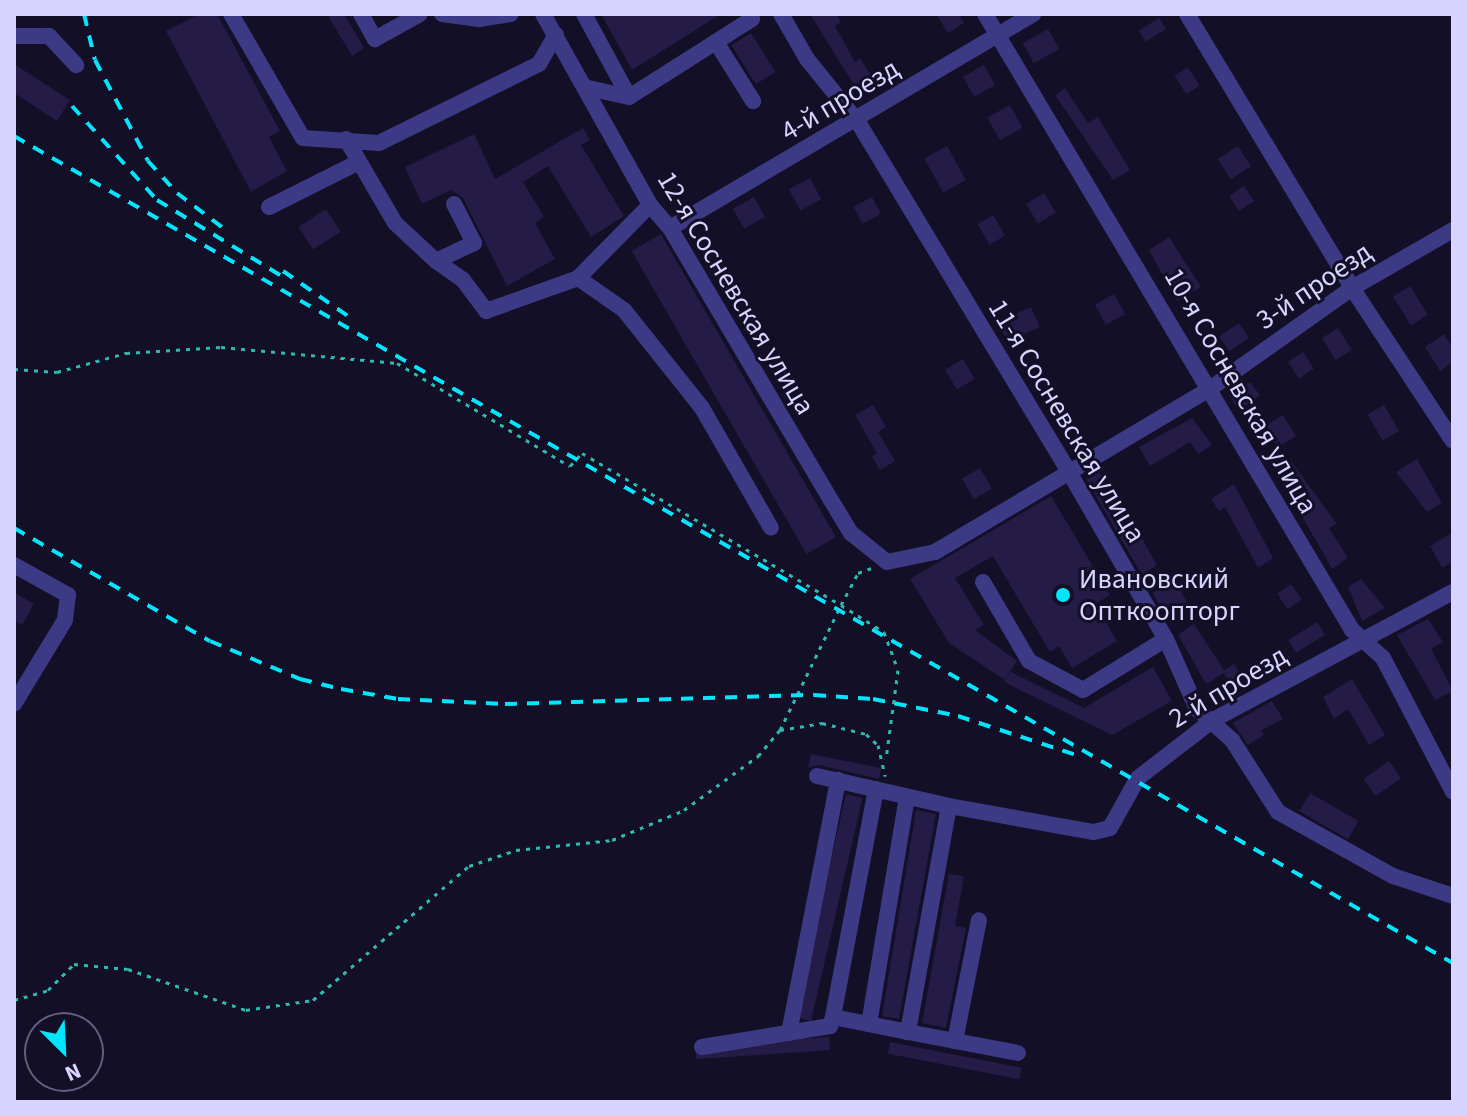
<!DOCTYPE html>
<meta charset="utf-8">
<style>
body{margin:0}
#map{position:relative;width:1467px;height:1116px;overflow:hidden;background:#130f26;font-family:"Source Sans 3",sans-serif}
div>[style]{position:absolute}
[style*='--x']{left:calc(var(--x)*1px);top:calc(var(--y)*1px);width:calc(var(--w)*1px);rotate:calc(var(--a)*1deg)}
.building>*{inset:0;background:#241b47;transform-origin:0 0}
.path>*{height:3px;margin-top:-1.5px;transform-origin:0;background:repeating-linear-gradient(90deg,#2fb8b0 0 4px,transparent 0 10px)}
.minor>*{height:16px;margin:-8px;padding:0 8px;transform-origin:8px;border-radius:8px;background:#3d3a85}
.rail>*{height:4px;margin-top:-2px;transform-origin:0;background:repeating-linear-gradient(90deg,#00e5ff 0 12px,transparent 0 22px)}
.dots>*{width:22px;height:22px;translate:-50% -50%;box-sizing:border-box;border:4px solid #130f26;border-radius:50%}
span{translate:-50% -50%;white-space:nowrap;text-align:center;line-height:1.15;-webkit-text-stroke:6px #130f26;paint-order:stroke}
.street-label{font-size:28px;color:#d9d4ff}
.poi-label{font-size:28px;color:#d9d4ff}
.left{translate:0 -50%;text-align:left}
.frame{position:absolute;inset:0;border:16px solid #d9d4ff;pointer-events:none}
.north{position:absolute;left:24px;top:1012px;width:80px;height:80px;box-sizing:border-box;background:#130f26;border:2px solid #625e7d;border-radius:50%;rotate:156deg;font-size:22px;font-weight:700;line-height:32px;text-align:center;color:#d9d4ff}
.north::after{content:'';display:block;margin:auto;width:28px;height:36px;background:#00e5ff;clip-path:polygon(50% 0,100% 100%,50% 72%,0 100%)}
</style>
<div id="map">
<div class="building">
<div style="clip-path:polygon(199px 14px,217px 14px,280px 131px,269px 137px,287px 171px,251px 192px,166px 31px)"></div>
<div style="clip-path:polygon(327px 14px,344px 14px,364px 48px,352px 56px)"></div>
<div style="clip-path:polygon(601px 14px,721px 14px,632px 70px)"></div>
<div style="clip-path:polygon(810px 14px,836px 14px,841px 22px,835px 26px,855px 62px,860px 58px,874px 80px,857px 90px)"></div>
<div style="clip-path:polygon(936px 14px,959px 14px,964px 23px,948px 33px)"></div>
<div style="left:1159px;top:18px;width:13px;height:24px;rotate:58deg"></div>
<div style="left:1048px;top:29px;width:23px;height:29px;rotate:61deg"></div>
<div style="left:751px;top:33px;width:46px;height:23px;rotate:58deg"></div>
<div style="clip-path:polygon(14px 64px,70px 100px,57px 121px,14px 93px)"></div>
<div style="left:984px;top:65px;width:23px;height:24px;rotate:61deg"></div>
<div style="left:1188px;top:67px;width:22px;height:16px;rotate:58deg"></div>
<div style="clip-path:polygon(1065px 88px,1088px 123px,1098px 117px,1130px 170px,1113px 180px,1055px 95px)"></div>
<div style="left:1010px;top:105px;width:26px;height:26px;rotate:61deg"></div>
<div style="clip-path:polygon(583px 128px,590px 140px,581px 145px,624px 216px,591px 237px,548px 166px,523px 182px,544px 217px,535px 223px,555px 259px,507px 286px,463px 198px,451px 190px,422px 204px,405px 167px,474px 134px,495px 179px)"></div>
<div style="left:947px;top:146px;width:39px;height:26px;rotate:61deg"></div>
<div style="left:1238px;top:146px;width:24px;height:24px;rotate:57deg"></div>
<div style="left:810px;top:178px;width:24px;height:24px;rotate:62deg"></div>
<div style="left:1244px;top:186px;width:18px;height:18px;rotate:56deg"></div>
<div style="left:1044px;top:193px;width:23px;height:21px;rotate:59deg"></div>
<div style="left:754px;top:197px;width:23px;height:24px;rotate:61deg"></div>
<div style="left:872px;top:197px;width:19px;height:21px;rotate:62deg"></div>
<div style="left:326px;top:209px;width:27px;height:33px;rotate:57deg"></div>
<div style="left:993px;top:215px;width:24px;height:18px;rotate:60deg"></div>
<div style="left:661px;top:234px;width:350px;height:34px;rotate:60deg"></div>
<div style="clip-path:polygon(1169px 237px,1201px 287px,1177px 301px,1149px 250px)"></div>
<div style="left:1410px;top:286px;width:34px;height:20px;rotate:58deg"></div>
<div style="left:1114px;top:294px;width:23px;height:22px;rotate:61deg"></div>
<div style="left:1031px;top:307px;width:22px;height:36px;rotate:66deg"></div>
<div style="left:1239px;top:323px;width:18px;height:24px;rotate:56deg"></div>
<div style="left:1338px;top:328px;width:26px;height:19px;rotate:58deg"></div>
<div style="clip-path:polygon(1444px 334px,1453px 348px,1453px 362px,1440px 371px,1425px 347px)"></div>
<div style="left:1303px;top:352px;width:20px;height:18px;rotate:57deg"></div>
<div style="left:963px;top:359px;width:23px;height:21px;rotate:59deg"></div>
<div style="clip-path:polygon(1250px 382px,1260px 395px,1240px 412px,1228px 394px)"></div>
<div style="clip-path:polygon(873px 405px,886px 427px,878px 432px,895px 461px,880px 470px,872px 456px,877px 453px,855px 415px)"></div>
<div style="left:1384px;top:405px;width:30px;height:19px;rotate:60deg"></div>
<div style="left:1283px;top:415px;width:25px;height:22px;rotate:58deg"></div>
<div style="clip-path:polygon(1192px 418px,1212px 445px,1198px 454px,1190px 442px,1150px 466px,1139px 447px)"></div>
<div style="clip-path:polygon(1417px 459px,1442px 503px,1427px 512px,1396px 472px)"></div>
<div style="clip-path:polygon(1291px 461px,1337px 524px,1329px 528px,1348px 558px,1332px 569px,1276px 470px)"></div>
<div style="left:980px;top:468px;width:24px;height:21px;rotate:60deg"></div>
<div style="clip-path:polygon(1099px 471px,1118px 515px,1126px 510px,1157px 565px,1142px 575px,1086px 479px)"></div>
<div style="clip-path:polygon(1234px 484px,1273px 558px,1258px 568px,1225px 507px,1219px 511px,1211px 499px)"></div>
<div style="clip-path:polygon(1051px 496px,1110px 595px,1095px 604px,1117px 641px,1072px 668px,1059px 646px,1050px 652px,993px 556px,955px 578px,984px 625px,975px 630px,1017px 661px,1005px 680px,949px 643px,910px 579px)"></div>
<div style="clip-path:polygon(1453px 532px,1453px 562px,1442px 568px,1430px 546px)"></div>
<div style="clip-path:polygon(1361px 579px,1385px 608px,1362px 621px,1348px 587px)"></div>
<div style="left:1174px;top:580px;width:26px;height:25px;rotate:59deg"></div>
<div style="left:1291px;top:584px;width:19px;height:17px;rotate:55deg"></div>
<div style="clip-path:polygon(14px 592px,34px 604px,22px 625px,14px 620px)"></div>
<div style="clip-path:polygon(1428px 619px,1443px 642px,1431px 649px,1453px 691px,1435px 700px,1397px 635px)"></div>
<div style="left:1317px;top:622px;width:15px;height:34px;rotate:58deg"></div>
<div style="clip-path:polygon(1194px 624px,1224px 670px,1234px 664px,1243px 678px,1232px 685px,1224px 673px,1206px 684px,1178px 635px)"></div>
<div style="clip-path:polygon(1153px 667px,1172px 701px,1112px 735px,1004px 682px,1011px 672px,1084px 708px)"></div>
<div style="clip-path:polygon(1352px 679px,1385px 735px,1369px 745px,1348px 709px,1334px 719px,1323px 697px)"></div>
<div style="clip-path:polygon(1272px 701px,1283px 719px,1261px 730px,1264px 735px,1248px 745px,1233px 723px)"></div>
<div style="clip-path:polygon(811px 754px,881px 768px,879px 779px,819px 765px,808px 768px)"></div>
<div style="left:1389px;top:761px;width:21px;height:31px;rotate:55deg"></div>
<div style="left:1310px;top:793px;width:56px;height:21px;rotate:30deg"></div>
<div style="left:846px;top:794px;width:17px;height:229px;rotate:13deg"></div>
<div style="clip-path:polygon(916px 810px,936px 814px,899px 1019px,882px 1016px)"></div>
<div style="clip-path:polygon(949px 874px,964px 876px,955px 926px,966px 928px,946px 1028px,922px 1023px)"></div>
<div style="left:829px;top:1037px;width:13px;height:134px;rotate:86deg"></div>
<div style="left:890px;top:1042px;width:134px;height:12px;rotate:11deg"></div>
</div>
<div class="path">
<div style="--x:14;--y:369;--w:43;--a:4"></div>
<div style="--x:57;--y:372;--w:72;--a:-15.4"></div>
<div style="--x:126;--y:353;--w:95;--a:-3.6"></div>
<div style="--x:221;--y:347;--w:177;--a:5.2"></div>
<div style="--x:397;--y:363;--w:201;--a:30.8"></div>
<div style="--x:570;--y:466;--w:18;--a:-47"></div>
<div style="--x:582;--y:453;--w:300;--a:30.4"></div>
<div style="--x:841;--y:605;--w:36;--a:-62"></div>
<div style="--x:858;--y:573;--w:15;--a:-20"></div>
<div style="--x:780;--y:730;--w:139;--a:-64"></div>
<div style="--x:841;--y:605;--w:51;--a:32.1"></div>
<div style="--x:884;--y:632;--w:40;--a:69.8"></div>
<div style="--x:898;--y:670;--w:90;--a:97.7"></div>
<div style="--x:14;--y:1000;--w:35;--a:-16"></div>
<div style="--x:48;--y:990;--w:37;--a:-45"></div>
<div style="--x:74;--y:964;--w:54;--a:5.3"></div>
<div style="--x:128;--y:969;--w:125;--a:19.2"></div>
<div style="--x:246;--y:1010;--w:68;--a:-8.5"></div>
<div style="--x:313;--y:1000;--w:206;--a:-40.7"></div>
<div style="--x:469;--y:866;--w:50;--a:-18.8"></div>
<div style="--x:516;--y:850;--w:97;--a:-5.9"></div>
<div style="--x:612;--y:840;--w:78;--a:-22.6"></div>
<div style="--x:684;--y:810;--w:92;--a:-36.1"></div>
<div style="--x:758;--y:756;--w:34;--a:-50"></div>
<div style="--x:780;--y:730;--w:43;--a:-9.5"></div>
<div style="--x:822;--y:723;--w:45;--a:14"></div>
<div style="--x:866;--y:734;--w:16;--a:43"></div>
<div style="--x:878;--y:745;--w:32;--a:77"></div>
</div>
<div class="minor">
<div style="--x:231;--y:14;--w:143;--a:59.9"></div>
<div style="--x:303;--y:138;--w:76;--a:3.8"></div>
<div style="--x:379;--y:143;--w:178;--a:-26.3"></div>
<div style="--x:539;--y:64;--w:34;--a:-60"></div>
<div style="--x:361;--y:14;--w:29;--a:61"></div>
<div style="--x:375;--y:39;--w:51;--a:-29.1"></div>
<div style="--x:442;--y:14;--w:37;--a:8"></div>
<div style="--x:479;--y:19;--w:32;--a:-9"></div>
<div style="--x:543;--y:14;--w:219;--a:60.7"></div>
<div style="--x:650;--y:205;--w:30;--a:49"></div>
<div style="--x:670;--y:228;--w:316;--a:59.4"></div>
<div style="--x:831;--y:500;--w:39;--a:59"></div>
<div style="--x:851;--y:533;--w:46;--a:38.9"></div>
<div style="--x:887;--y:562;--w:49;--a:-11.8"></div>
<div style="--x:935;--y:552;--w:321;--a:-30.7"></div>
<div style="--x:1211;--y:388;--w:173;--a:-35.3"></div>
<div style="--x:1352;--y:288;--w:116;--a:-29.9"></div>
<div style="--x:584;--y:14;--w:94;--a:61.5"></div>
<div style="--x:781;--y:14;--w:52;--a:60"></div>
<div style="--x:807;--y:59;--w:81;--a:51"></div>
<div style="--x:858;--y:122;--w:409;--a:58.9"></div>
<div style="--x:1069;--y:472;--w:193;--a:59.9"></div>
<div style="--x:1166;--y:639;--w:77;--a:66.1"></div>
<div style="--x:1197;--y:709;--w:47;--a:41.5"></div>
<div style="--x:1232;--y:740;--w:85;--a:57.4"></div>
<div style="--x:1278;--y:812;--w:132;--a:29.1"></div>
<div style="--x:1393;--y:876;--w:63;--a:18.4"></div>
<div style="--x:985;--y:14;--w:717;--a:59.21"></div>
<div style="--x:1352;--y:630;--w:42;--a:42.1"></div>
<div style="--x:1383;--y:658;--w:151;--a:62.4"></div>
<div style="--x:1187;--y:14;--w:320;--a:58.9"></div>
<div style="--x:1352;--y:288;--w:183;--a:56.6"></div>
<div style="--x:14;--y:36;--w:35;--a:0"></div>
<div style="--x:49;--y:36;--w:40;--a:47"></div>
<div style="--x:716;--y:42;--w:70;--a:57.9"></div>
<div style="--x:588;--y:88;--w:42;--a:12.4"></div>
<div style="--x:629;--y:97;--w:146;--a:-32.4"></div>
<div style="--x:346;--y:139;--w:97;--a:59.7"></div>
<div style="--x:395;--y:223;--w:56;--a:42.8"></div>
<div style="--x:454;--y:204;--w:44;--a:62.9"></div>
<div style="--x:474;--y:243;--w:42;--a:154.7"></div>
<div style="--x:436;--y:261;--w:33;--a:35"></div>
<div style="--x:463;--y:280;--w:39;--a:53"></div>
<div style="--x:486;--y:311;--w:98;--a:-19.7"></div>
<div style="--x:650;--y:205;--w:103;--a:134.6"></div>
<div style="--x:578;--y:278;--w:56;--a:34.8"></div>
<div style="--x:624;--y:310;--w:125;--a:51.5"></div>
<div style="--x:702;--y:408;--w:138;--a:60.1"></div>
<div style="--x:269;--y:207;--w:101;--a:-26.6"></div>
<div style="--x:670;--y:228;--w:422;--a:-30.5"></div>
<div style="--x:14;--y:565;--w:62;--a:29.1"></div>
<div style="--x:68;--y:595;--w:25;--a:97"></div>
<div style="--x:65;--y:620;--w:98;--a:121.3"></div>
<div style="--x:983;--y:582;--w:91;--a:59.8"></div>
<div style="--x:1029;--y:661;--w:61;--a:28.2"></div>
<div style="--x:1083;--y:690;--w:97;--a:-31.6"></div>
<div style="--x:817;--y:776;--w:135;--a:12.8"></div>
<div style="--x:949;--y:806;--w:147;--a:10.2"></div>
<div style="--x:1094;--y:832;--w:16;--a:-14"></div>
<div style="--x:1110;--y:828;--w:57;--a:-60.8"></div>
<div style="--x:1138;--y:778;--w:95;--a:-37.7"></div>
<div style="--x:1213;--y:720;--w:272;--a:-28.1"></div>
<div style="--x:876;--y:789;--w:232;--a:100.7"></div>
<div style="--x:833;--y:1017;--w:76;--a:11.3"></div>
<div style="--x:949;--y:806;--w:230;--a:100.3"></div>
<div style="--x:908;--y:1032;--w:48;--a:10.8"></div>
<div style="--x:955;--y:1041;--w:123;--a:-78.8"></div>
<div style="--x:869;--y:1024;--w:230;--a:-80.5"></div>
<div style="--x:789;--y:1033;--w:258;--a:-79"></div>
<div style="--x:955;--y:1041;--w:64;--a:10.8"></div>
<div style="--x:702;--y:1047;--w:130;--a:-9.3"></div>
<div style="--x:830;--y:1026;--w:9;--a:-72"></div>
</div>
<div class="rail">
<div style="--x:84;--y:14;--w:47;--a:76.6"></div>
<div style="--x:95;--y:60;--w:114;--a:62.3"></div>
<div style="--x:148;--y:161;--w:43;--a:47.8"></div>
<div style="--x:177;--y:193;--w:63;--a:37.2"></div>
<div style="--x:72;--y:106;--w:127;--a:47.9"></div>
<div style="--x:157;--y:200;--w:153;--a:31.4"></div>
<div style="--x:14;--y:136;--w:1660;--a:29.89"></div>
<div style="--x:283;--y:271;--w:84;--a:34.8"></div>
<div style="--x:14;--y:528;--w:226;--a:30"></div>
<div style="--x:210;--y:641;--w:98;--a:22.9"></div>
<div style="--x:300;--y:679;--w:42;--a:13.7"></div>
<div style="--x:341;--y:689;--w:58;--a:10"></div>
<div style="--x:398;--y:699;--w:107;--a:2.7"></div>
<div style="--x:505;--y:704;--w:309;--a:-1.7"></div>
<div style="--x:814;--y:695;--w:59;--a:3.9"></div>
<div style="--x:873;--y:699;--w:87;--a:11.3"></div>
<div style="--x:958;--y:716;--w:124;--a:18.3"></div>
</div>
<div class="dots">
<div style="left:1063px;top:595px;background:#00e5ff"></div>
</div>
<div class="street-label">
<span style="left:840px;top:100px;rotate:-31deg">4-й проезд</span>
<span style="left:1314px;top:286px;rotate:-34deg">3-й проезд</span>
<span style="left:736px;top:293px;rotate:59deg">12-я Сосневская улица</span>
<span style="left:1241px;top:391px;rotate:60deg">10-я Сосневская улица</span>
<span style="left:1067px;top:421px;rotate:59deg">11-я Сосневская улица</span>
<span style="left:1228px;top:687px;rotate:-31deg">2-й проезд</span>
</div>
<div class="poi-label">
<span class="left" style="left:1079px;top:595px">Ивановский<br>Опткоопторг</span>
</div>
<div class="frame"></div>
<div class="north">N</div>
</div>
